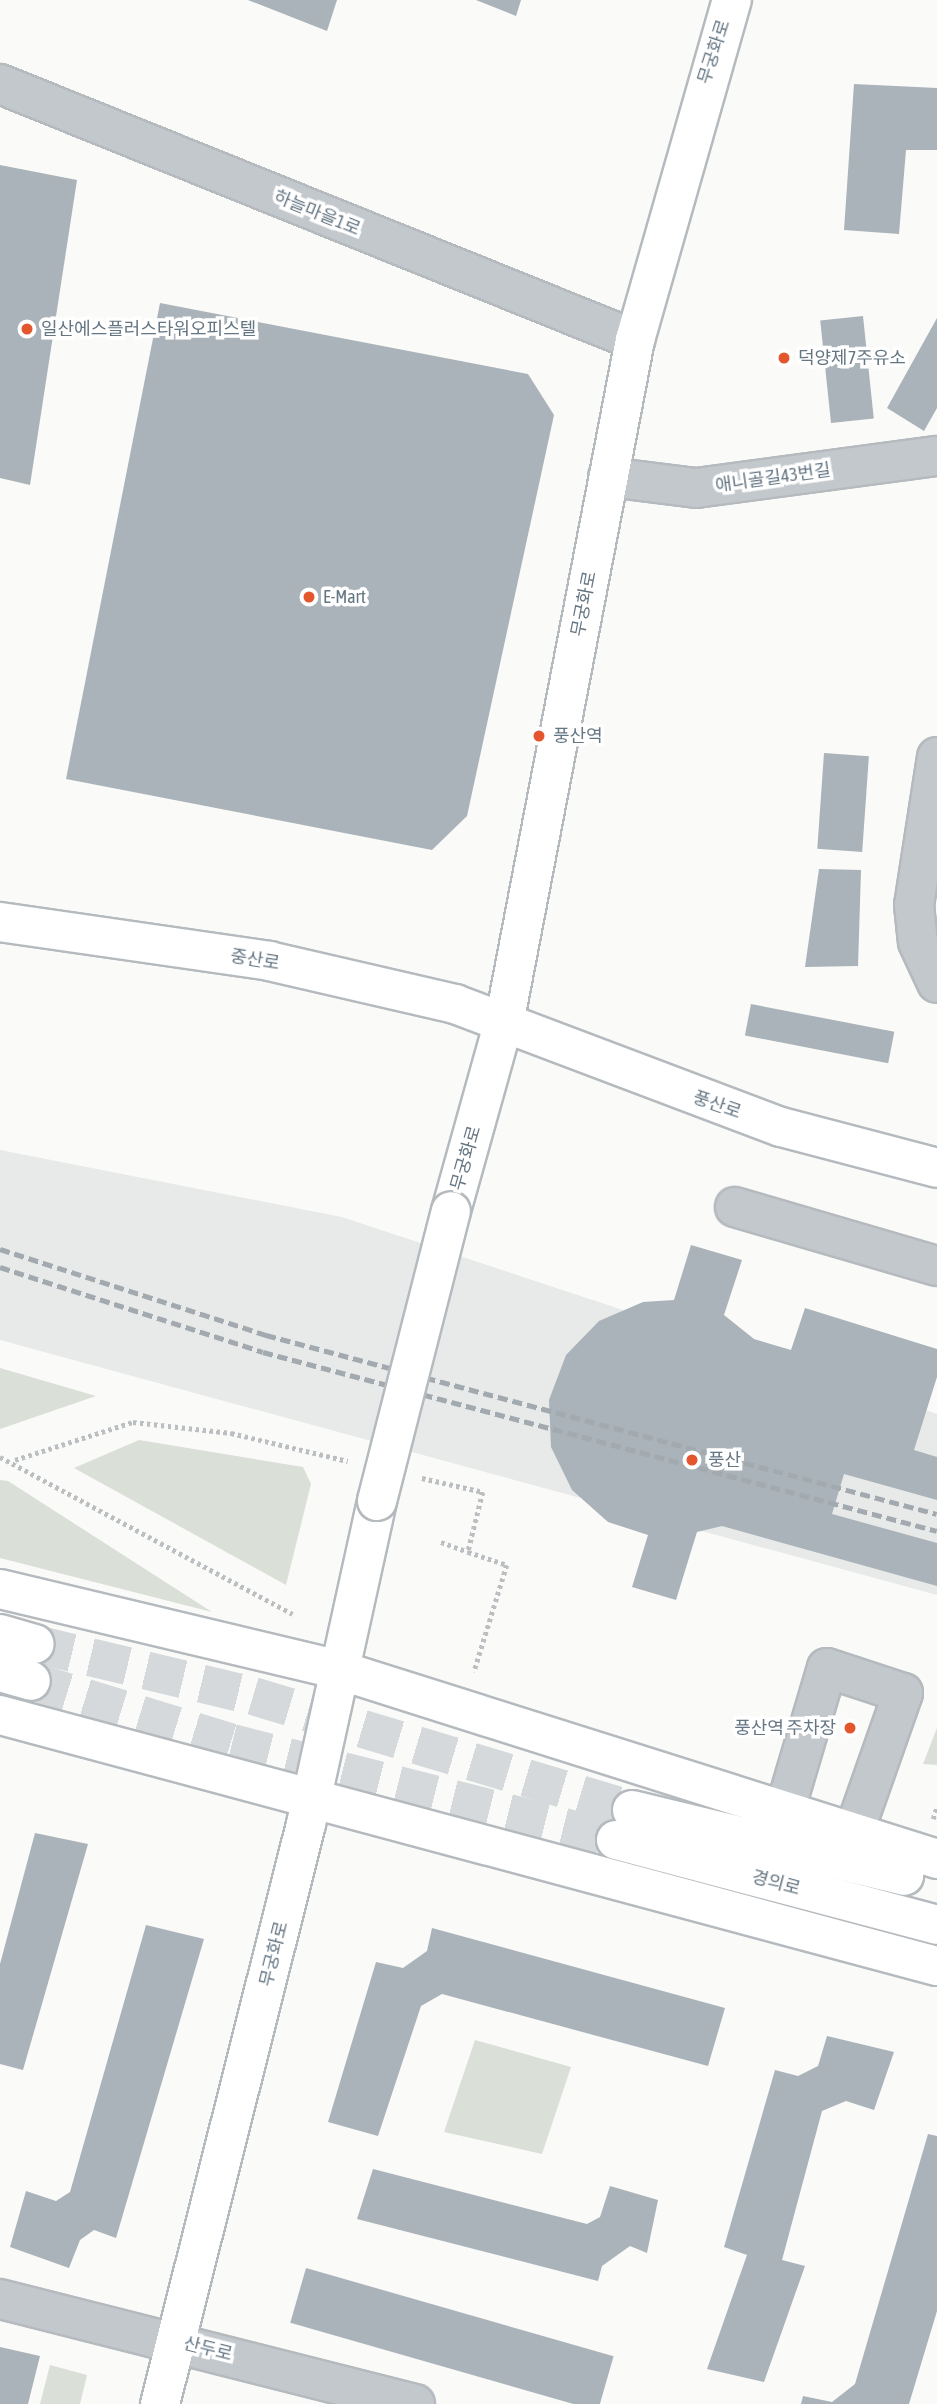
<!DOCTYPE html>
<meta charset="utf-8">
<style>
body{margin:0}
#map{position:relative;width:937px;height:2404px;overflow:hidden;background:#fafaf8;font-family:"Asap Condensed","Noto Sans KR",sans-serif}
div>[style]{position:absolute}
[style*='--x']{left:calc(var(--x)*1px);top:calc(var(--y)*1px);width:calc(var(--w)*1px);rotate:calc(var(--a)*1deg)}
.built>*{inset:0;background:#e8e9e9}
.green>*{inset:0;background:#dadfd7}
.building>*{inset:0;background:#aab3b9;transform-origin:0 0}
.major-tunnel>*{height:38px;margin-top:-19px;transform-origin:0;background:repeating-linear-gradient(90deg,#d5d9db 0 38px,transparent 0 57px)}
.path>*{height:4.5px;margin-top:-2.25px;transform-origin:0;background:repeating-linear-gradient(90deg,#bbbfc2 0 3.5px,transparent 0 7px)}
.roads{filter:drop-shadow(2px 0 #b5babe) drop-shadow(-2px 0 #b5babe) drop-shadow(0 2px #b5babe) drop-shadow(0 -2px #b5babe)}
.minor>*{height:38px;margin:-19px;padding:0 19px;transform-origin:19px;border-radius:19px;background:#c3c8cc}
.major>*{height:38px;margin:-19px;padding:0 19px;transform-origin:19px;border-radius:19px;background:#fff}
.rail>*{height:5px;margin-top:-2.5px;transform-origin:0;background:repeating-linear-gradient(90deg,#a2aab0 0 10px,transparent 0 15px)}
.bridges{filter:drop-shadow(2px 0 #b5babe) drop-shadow(-2px 0 #b5babe) drop-shadow(0 2px #b5babe) drop-shadow(0 -2px #b5babe)}
.major-bridge>*{height:38px;margin:-19px;padding:0 19px;transform-origin:19px;border-radius:19px;background:#fff}
.dots>*{width:19px;height:19px;translate:-50% -50%;box-sizing:border-box;border:4px solid #fff;border-radius:50%}
span{translate:-50% -50%;white-space:nowrap;text-align:center;line-height:1.15;-webkit-text-stroke:7px #fff;paint-order:stroke}
.street-label{font-size:18px;color:#657683}
.poi-label{font-size:18px;color:#657683}
.left{translate:0 -50%;text-align:left}
.right{translate:-100% -50%;text-align:right}
</style>
<div id="map">
<div class="built">
<div style="clip-path:polygon(0 1150px,342px 1217px,937px 1414px,937px 1595px,0 1340px)"></div>
</div>
<div class="green">
<div style="clip-path:polygon(0 1368px,96px 1396px,0 1429px)"></div>
<div style="clip-path:polygon(139px 1440px,303px 1467px,311px 1484px,286px 1585px,74px 1468px)"></div>
<div style="clip-path:polygon(0 1480px,8px 1481px,212px 1612px,0 1558px)"></div>
<div style="clip-path:polygon(937px 1728px,937px 1765px,923px 1764px)"></div>
<div style="clip-path:polygon(475px 2040px,571px 2067px,542px 2154px,444px 2132px)"></div>
<div style="clip-path:polygon(50px 2365px,87px 2375px,80px 2404px,40px 2404px)"></div>
</div>
<div class="building">
<div style="clip-path:polygon(248px 0,337px 0,327px 31px)"></div>
<div style="clip-path:polygon(476px 0,521px 0,516px 16px)"></div>
<div style="clip-path:polygon(854px 84px,937px 88px,937px 150px,906px 150px,899px 234px,844px 230px)"></div>
<div style="clip-path:polygon(0 165px,77px 180px,30px 485px,0 478px)"></div>
<div style="clip-path:polygon(160px 303px,528px 374px,554px 415px,467px 816px,432px 850px,66px 779px)"></div>
<div style="left:863px;top:316px;width:103px;height:43px;rotate:84deg"></div>
<div style="clip-path:polygon(937px 318px,937px 408px,924px 431px,887px 408px)"></div>
<div style="left:824px;top:753px;width:45px;height:96px;rotate:4deg"></div>
<div style="clip-path:polygon(819px 869px,861px 870px,858px 966px,805px 967px)"></div>
<div style="left:751px;top:1004px;width:146px;height:32px;rotate:11deg"></div>
<div style="clip-path:polygon(691px 1245px,742px 1260px,724px 1315px,754px 1339px,791px 1350px,805px 1308px,937px 1349px,937px 1377px,914px 1450px,937px 1457px,937px 1500px,844px 1474px,832px 1514px,937px 1543px,937px 1586px,722px 1526px,697px 1532px,676px 1600px,632px 1587px,648px 1535px,608px 1522px,572px 1490px,551px 1447px,549px 1400px,566px 1355px,599px 1321px,643px 1302px,674px 1300px)"></div>
<div style="clip-path:polygon(35px 1833px,88px 1844px,23px 2070px,0 2064px,0 1964px)"></div>
<div style="clip-path:polygon(146px 1925px,204px 1939px,116px 2238px,94px 2230px,80px 2240px,69px 2268px,10px 2247px,26px 2191px,56px 2201px,70px 2192px)"></div>
<div style="clip-path:polygon(432px 1928px,725px 2008px,708px 2066px,442px 1994px,421px 2006px,378px 2136px,328px 2122px,376px 1962px,403px 1968px,427px 1951px)"></div>
<div style="clip-path:polygon(827px 2036px,894px 2052px,874px 2110px,846px 2101px,822px 2111px,782px 2260px,805px 2266px,764px 2382px,707px 2369px,747px 2255px,724px 2247px,775px 2070px,798px 2076px,818px 2066px)"></div>
<div style="clip-path:polygon(928px 2134px,937px 2136px,937px 2311px,909px 2404px,801px 2404px,803px 2396px,832px 2402px,855px 2384px)"></div>
<div style="clip-path:polygon(373px 2169px,587px 2224px,600px 2217px,610px 2186px,658px 2200px,647px 2253px,630px 2246px,602px 2266px,598px 2281px,357px 2219px)"></div>
<div style="left:306px;top:2268px;width:320px;height:57px;rotate:16deg"></div>
<div style="clip-path:polygon(0 2347px,40px 2356px,28px 2404px,0 2404px)"></div>
</div>
<div class="major-tunnel">
<div style="--x:35;--y:1644;--w:224;--a:13.4"></div>
<div style="--x:253;--y:1696;--w:396;--a:16.7"></div>
<div style="--x:31;--y:1681;--w:210;--a:17.1"></div>
<div style="--x:232;--y:1743;--w:396;--a:14.2"></div>
</div>
<div class="path">
<div style="--x:0;--y:1457;--w:332;--a:28.2"></div>
<div style="--x:15;--y:1460;--w:124;--a:-17.9"></div>
<div style="--x:133;--y:1422;--w:99;--a:6.4"></div>
<div style="--x:231;--y:1433;--w:120;--a:13.5"></div>
<div style="--x:422;--y:1478;--w:63;--a:12.9"></div>
<div style="--x:483;--y:1492;--w:62;--a:104"></div>
<div style="--x:468;--y:1552;--w:41;--a:18.4"></div>
<div style="--x:507;--y:1565;--w:112;--a:107.1"></div>
<div style="--x:441;--y:1542;--w:29;--a:20"></div>
<div style="--x:933;--y:1819;--w:13;--a:-72"></div>
</div>
<div class="roads">
<div class="minor">
<div style="--x:0;--y:84;--w:685;--a:21.96"></div>
<div style="--x:608;--y:477;--w:89;--a:7.1"></div>
<div style="--x:696;--y:488;--w:243;--a:-7.6"></div>
<div style="--x:937;--y:757;--w:150;--a:98.8"></div>
<div style="--x:914;--y:905;--w:37;--a:84"></div>
<div style="--x:918;--y:942;--w:45;--a:65.1"></div>
<div style="--x:735;--y:1207;--w:210;--a:16.3"></div>
<div style="--x:784;--y:1813;--w:151;--a:-73.5"></div>
<div style="--x:827;--y:1668;--w:80;--a:18.2"></div>
<div style="--x:903;--y:1693;--w:151;--a:109.4"></div>
<div style="--x:0;--y:2299;--w:428;--a:14.2"></div>
</div>
<div class="major">
<div style="--x:0;--y:922;--w:272;--a:8.2"></div>
<div style="--x:269;--y:961;--w:191;--a:13"></div>
<div style="--x:455;--y:1004;--w:348;--a:20.7"></div>
<div style="--x:781;--y:1127;--w:161;--a:14.7"></div>
<div style="--x:451;--y:1211;--w:200;--a:-74.4"></div>
<div style="--x:505;--y:1018;--w:690;--a:-79.15"></div>
<div style="--x:635;--y:340;--w:354;--a:-74.1"></div>
<div style="--x:0;--y:1589;--w:349;--a:13.4"></div>
<div style="--x:339;--y:1670;--w:627;--a:17.54"></div>
<div style="--x:0;--y:1634;--w:36;--a:16"></div>
<div style="--x:0;--y:1672;--w:32;--a:16"></div>
<div style="--x:0;--y:1715;--w:970;--a:15"></div>
<div style="--x:632;--y:1810;--w:280;--a:13.6"></div>
<div style="--x:616;--y:1840;--w:332;--a:14.8"></div>
<div style="--x:160;--y:2404;--w:598;--a:-75.87"></div>
<div style="--x:306;--y:1824;--w:331;--a:-77.6"></div>
</div>
</div>
<div class="rail">
<div style="--x:0;--y:1249;--w:280;--a:17.9"></div>
<div style="--x:266;--y:1335;--w:694;--a:14.94"></div>
<div style="--x:0;--y:1267;--w:276;--a:17.9"></div>
<div style="--x:263;--y:1352;--w:697;--a:14.87"></div>
</div>
<div class="bridges">
<div class="major-bridge">
<div style="--x:377;--y:1501;--w:299;--a:-75.7"></div>
</div>
</div>
<div class="dots">
<div style="left:27px;top:329px;background:#e4572e"></div>
<div style="left:784px;top:358px;background:#e4572e"></div>
<div style="left:309px;top:597px;background:#e4572e"></div>
<div style="left:539px;top:736px;background:#e4572e"></div>
<div style="left:692px;top:1460px;background:#e4572e"></div>
<div style="left:850px;top:1728px;background:#e4572e"></div>
</div>
<div class="street-label">
<span style="left:714px;top:52px;rotate:-72deg">무궁화로</span>
<span style="left:317px;top:213px;rotate:22deg">하늘마을1로</span>
<span style="left:773px;top:478px;rotate:-8deg">애니골길43번길</span>
<span style="left:584px;top:604px;rotate:-79deg">무궁화로</span>
<span style="left:255px;top:960px;rotate:9deg">중산로</span>
<span style="left:717px;top:1105px;rotate:19deg">풍산로</span>
<span style="left:466px;top:1158px;rotate:-74deg">무궁화로</span>
<span style="left:776px;top:1883px;rotate:15deg">경의로</span>
<span style="left:274px;top:1954px;rotate:-76deg">무궁화로</span>
<span style="left:208px;top:2349px;rotate:14deg">산두로</span>
</div>
<div class="poi-label">
<span class="left" style="left:41px;top:329px">일산에스플러스타워오피스텔</span>
<span class="left" style="left:798px;top:358px">덕양제7주유소</span>
<span class="left" style="left:323px;top:597px">E-Mart</span>
<span class="left" style="left:553px;top:736px">풍산역</span>
<span class="left" style="left:708px;top:1460px">풍산</span>
<span class="right" style="left:836px;top:1728px">풍산역 주차장</span>
</div>
</div>
